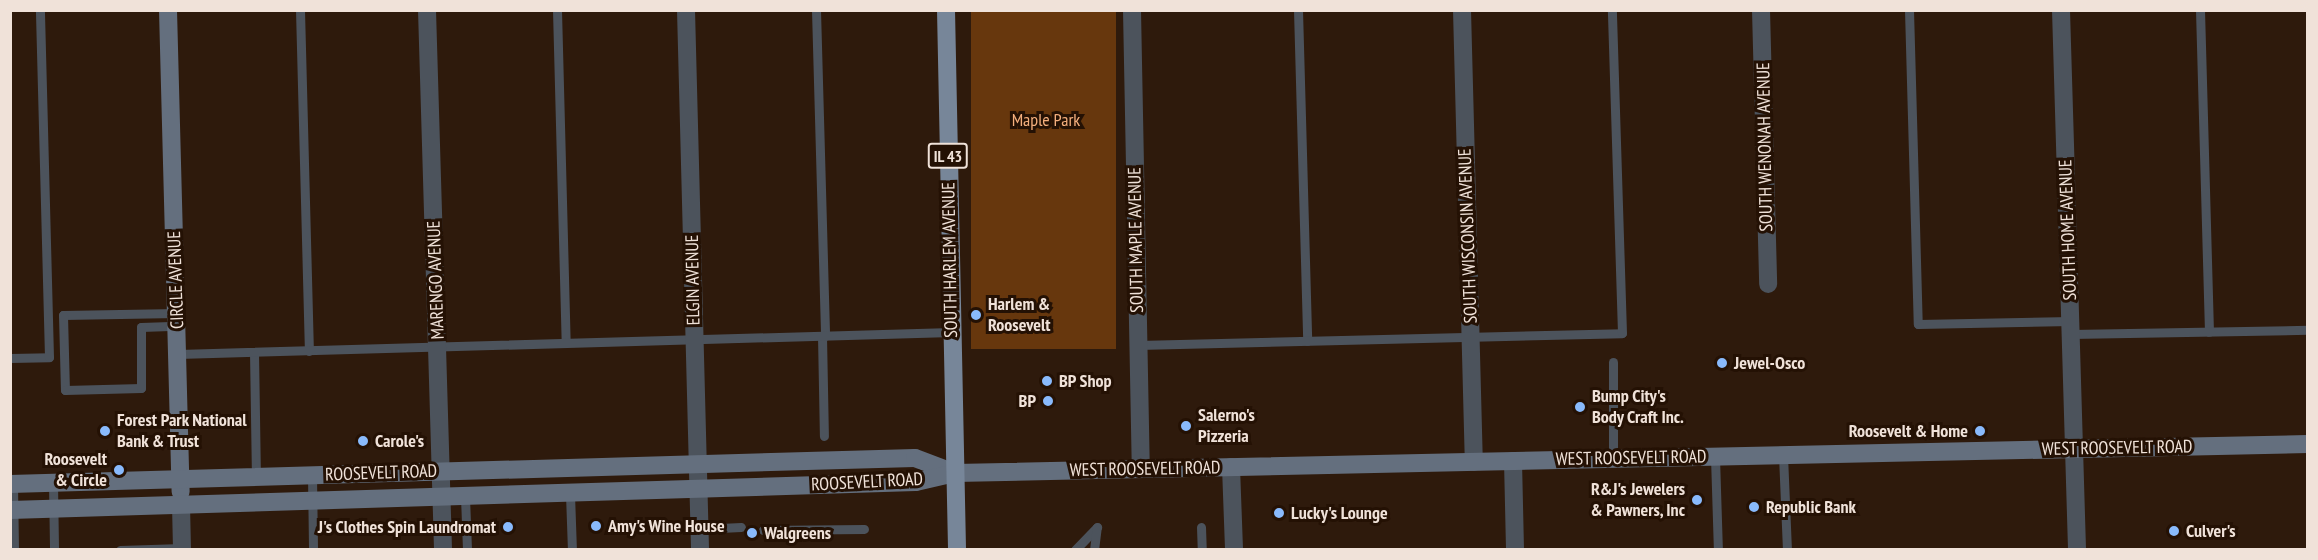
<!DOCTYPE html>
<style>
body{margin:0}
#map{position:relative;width:2318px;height:560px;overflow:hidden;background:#2e1a0c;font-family:"PT Sans Narrow",sans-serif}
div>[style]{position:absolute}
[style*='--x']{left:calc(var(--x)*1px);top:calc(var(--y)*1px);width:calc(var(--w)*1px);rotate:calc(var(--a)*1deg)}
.green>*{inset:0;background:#67370d;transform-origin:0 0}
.lane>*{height:9px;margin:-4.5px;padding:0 4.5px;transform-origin:4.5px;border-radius:4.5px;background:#4c535c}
.street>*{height:18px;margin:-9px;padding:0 9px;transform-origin:9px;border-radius:9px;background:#4c535c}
.secondary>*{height:18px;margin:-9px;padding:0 9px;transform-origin:9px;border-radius:9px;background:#646f7e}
.primary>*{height:18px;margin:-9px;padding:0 9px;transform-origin:9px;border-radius:9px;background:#778699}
.dots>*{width:16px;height:16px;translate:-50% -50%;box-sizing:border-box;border:3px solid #241104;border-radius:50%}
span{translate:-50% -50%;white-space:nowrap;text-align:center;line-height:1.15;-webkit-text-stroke:6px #241104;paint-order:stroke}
.shield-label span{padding:2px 4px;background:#241104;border:2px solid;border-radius:4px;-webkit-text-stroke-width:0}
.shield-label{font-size:16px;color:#f0e2d9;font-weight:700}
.park-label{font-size:18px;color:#f4af7d}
.street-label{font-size:18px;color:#f0e2d9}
.poi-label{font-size:18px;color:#f0e2d9;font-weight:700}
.left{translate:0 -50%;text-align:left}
.right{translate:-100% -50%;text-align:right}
.frame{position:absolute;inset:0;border:12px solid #f0e2d9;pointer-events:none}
</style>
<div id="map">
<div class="green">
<div style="left:971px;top:11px;width:145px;height:338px"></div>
</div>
<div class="lane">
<div style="--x:300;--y:10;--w:341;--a:88.5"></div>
<div style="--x:557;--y:10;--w:333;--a:88.5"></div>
<div style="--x:816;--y:10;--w:326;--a:88.4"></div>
<div style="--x:1298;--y:10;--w:331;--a:88.4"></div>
<div style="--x:1909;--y:10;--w:314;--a:88.4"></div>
<div style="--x:1918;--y:324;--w:153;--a:-1.1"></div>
<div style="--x:2200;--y:10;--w:322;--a:88.4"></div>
<div style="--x:177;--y:313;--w:114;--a:179"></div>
<div style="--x:63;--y:315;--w:75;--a:88.5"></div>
<div style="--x:65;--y:390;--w:76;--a:-1.5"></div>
<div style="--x:141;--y:388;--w:61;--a:-90"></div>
<div style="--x:141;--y:327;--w:36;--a:-2"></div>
<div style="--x:2071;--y:334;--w:237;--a:-1"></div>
<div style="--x:822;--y:336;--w:100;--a:88.9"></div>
<div style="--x:1138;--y:345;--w:484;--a:-1.4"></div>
<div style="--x:1622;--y:333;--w:323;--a:-91.8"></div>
<div style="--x:254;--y:352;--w:125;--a:89.1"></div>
<div style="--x:178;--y:354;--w:774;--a:-1.63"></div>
<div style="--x:10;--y:358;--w:39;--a:-1"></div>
<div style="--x:49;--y:357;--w:347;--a:-91.5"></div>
<div style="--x:1613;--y:362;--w:97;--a:90"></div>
<div style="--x:1783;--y:455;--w:95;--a:87.6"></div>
<div style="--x:1715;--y:457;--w:93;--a:88.2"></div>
<div style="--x:312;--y:476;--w:74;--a:89.2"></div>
<div style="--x:53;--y:483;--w:67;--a:89.1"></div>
<div style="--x:13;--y:484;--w:66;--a:89.1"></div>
<div style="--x:570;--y:494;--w:56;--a:88"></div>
<div style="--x:465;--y:497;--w:53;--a:87.8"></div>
<div style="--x:1201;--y:527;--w:23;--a:88"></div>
<div style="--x:699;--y:529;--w:42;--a:-2.7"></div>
<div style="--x:763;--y:530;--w:101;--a:-0.6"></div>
<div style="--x:120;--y:550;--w:62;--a:-1.8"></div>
<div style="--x:1075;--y:550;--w:32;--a:-46"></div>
<div style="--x:1094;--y:550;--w:23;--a:-83"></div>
</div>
<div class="street">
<div style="--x:427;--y:10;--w:540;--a:88.3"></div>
<div style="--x:686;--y:10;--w:540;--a:88.51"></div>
<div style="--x:1132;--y:10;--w:459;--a:88.9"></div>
<div style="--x:1462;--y:10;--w:452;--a:88.5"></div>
<div style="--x:1761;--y:10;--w:274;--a:88.5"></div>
<div style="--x:2061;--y:10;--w:540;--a:88.3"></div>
<div style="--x:1513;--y:461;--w:89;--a:88.7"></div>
<div style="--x:1231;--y:467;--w:83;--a:87.9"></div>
<div style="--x:181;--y:505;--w:45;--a:88.7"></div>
</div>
<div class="secondary">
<div style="--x:168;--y:10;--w:482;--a:88.5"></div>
<div style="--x:10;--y:484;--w:905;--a:-1.65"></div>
<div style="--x:915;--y:458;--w:43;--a:20.6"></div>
<div style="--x:10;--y:510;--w:906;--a:-1.77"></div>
<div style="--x:916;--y:482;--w:40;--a:-13"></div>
<div style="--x:955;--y:473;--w:1353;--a:-1.23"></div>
</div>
<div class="primary">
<div style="--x:946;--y:10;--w:540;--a:88.83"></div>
</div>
<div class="dots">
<div style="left:976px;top:315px;background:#89bafc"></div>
<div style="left:1722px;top:363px;background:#89bafc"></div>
<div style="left:1047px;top:381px;background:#89bafc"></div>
<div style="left:1048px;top:401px;background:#89bafc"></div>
<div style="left:1580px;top:407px;background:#89bafc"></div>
<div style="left:1186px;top:426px;background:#89bafc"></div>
<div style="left:105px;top:431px;background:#89bafc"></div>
<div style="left:1980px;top:431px;background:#89bafc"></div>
<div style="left:363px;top:441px;background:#89bafc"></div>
<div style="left:119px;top:470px;background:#89bafc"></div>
<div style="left:1697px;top:500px;background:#89bafc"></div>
<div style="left:1754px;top:507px;background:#89bafc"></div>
<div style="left:1279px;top:513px;background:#89bafc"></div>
<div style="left:596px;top:526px;background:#89bafc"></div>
<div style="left:508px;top:527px;background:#89bafc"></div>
<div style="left:2174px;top:531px;background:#89bafc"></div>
<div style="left:752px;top:533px;background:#89bafc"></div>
</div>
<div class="shield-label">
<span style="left:948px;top:156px">IL 43</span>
</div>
<div class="park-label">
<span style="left:1046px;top:120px">Maple Park</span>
</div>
<div class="street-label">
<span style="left:1765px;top:147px;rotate:-91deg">SOUTH WENONAH AVENUE</span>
<span style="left:2068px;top:230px;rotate:-92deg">SOUTH HOME AVENUE</span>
<span style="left:1468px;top:236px;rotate:-92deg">SOUTH WISCONSIN AVENUE</span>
<span style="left:1136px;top:240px;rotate:-91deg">SOUTH MAPLE AVENUE</span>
<span style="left:950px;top:260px;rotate:-91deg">SOUTH HARLEM AVENUE</span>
<span style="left:176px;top:280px;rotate:-92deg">CIRCLE AVENUE</span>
<span style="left:436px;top:280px;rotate:-92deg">MARENGO AVENUE</span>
<span style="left:693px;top:280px;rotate:-91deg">ELGIN AVENUE</span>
<span style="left:2117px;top:448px;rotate:-1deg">WEST ROOSEVELT ROAD</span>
<span style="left:1631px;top:458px;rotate:-1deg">WEST ROOSEVELT ROAD</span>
<span style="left:1145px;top:469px;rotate:-1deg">WEST ROOSEVELT ROAD</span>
<span style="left:381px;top:473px;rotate:-2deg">ROOSEVELT ROAD</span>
<span style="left:867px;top:482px;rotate:-3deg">ROOSEVELT ROAD</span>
</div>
<div class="poi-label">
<span class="left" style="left:988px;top:315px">Harlem &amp;<br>Roosevelt</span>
<span class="left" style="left:1734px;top:363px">Jewel-Osco</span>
<span class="left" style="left:1059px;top:381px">BP Shop</span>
<span class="left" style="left:1592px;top:407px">Bump City's<br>Body Craft Inc.</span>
<span class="right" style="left:1036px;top:401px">BP</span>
<span class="left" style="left:1198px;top:426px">Salerno's<br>Pizzeria</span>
<span class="left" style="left:117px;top:431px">Forest Park National<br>Bank &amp; Trust</span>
<span class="right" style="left:1968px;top:431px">Roosevelt &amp; Home</span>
<span class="left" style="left:375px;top:441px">Carole's</span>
<span class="right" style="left:107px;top:470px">Roosevelt<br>&amp; Circle</span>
<span class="right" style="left:1685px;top:500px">R&amp;J's Jewelers<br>&amp; Pawners, Inc</span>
<span class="left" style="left:1766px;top:507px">Republic Bank</span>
<span class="left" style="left:1291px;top:513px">Lucky's Lounge</span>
<span class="left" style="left:608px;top:526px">Amy's Wine House</span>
<span class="right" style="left:496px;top:527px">J's Clothes Spin Laundromat</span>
<span class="left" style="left:2186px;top:531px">Culver's</span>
<span class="left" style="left:764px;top:533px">Walgreens</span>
</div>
<div class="frame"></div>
</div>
